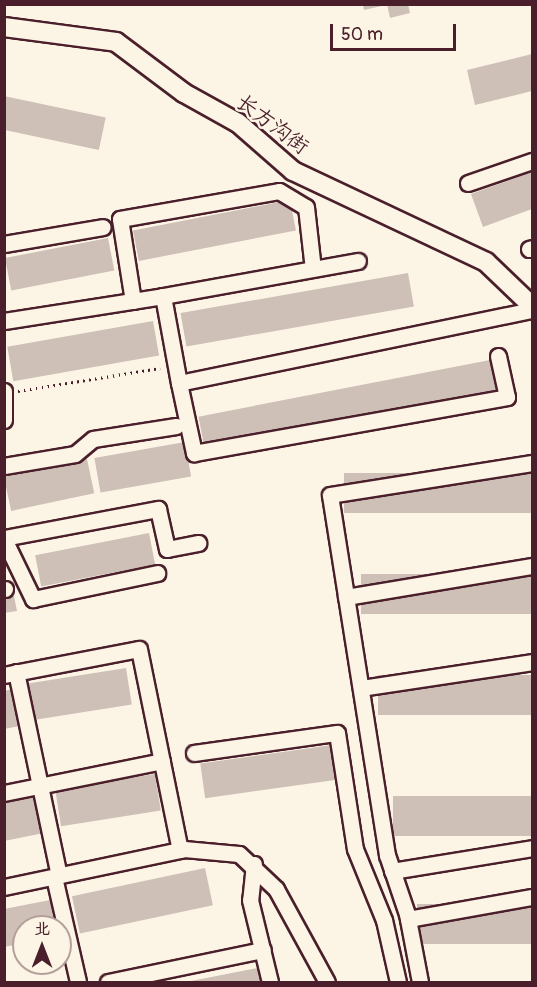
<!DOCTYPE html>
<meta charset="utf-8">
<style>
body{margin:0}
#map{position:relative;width:537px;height:987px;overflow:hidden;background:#fcf5e5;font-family:Pangolin,"LXGW WenKai TC",sans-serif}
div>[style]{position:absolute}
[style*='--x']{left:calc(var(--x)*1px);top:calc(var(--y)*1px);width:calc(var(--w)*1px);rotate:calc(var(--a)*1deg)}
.building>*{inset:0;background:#cfc0b7;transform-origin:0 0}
.path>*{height:3px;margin-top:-1.5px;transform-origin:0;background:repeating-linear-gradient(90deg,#4a1f2b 0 1.5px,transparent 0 6px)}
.roads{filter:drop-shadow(2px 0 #4a1f2b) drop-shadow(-2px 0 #4a1f2b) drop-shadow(0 2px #4a1f2b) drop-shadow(0 -2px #4a1f2b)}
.minor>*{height:15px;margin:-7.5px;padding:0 7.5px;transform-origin:7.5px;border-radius:7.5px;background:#fcf5e5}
.tertiary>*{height:18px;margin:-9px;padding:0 9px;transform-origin:9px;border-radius:9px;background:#fcf5e5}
span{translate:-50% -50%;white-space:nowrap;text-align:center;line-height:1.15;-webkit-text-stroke:5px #fcf5e5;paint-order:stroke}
.street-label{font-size:21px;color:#4a1f2b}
.frame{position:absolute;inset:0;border:6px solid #4a1f2b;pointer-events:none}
.north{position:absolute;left:12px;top:915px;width:60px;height:60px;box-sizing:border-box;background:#fcf5e5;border:2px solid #b59f9b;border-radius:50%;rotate:0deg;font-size:16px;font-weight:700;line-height:24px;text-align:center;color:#4a1f2b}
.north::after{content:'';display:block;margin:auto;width:21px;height:27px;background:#4a1f2b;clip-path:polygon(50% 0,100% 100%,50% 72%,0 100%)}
.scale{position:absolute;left:330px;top:24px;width:126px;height:27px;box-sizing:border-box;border:3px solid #4a1f2b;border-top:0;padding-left:8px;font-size:18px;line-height:21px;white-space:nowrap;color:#4a1f2b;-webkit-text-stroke:4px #fcf5e5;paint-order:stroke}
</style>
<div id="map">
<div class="building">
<div style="clip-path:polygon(363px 4px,386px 4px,386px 5px,364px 10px)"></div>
<div style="clip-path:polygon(387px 4px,408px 4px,410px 13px,390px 18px)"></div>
<div style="clip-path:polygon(532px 54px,532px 91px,475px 105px,467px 70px)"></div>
<div style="left:4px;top:96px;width:104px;height:33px;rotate:12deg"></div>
<div style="clip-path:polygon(532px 172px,532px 209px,483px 227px,471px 194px)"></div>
<div style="left:290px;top:200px;width:31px;height:160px;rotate:79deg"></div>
<div style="left:108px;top:238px;width:33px;height:105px;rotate:79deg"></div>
<div style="left:408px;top:273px;width:34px;height:231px;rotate:80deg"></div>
<div style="left:153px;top:321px;width:35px;height:148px;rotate:80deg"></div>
<div style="left:490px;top:360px;width:33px;height:297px;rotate:79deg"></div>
<div style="left:185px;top:442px;width:35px;height:92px;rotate:80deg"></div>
<div style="left:87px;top:459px;width:35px;height:85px;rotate:78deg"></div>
<div style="left:532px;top:473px;width:40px;height:188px;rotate:90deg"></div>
<div style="left:149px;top:533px;width:32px;height:116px;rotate:79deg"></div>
<div style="left:532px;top:574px;width:40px;height:171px;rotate:90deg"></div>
<div style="clip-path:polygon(14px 596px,17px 611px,4px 613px,4px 598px)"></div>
<div style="left:126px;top:668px;width:37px;height:101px;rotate:81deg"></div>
<div style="left:532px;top:675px;width:40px;height:154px;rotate:90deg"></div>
<div style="clip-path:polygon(13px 689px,20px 726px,4px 729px,4px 691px)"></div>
<div style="left:332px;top:745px;width:35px;height:133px;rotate:82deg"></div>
<div style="left:155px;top:774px;width:37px;height:101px;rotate:81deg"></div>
<div style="left:532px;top:796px;width:40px;height:139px;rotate:90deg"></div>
<div style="clip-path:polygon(37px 797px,44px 833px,4px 841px,4px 803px)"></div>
<div style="left:205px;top:868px;width:38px;height:136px;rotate:78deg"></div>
<div style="clip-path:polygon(50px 900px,55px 927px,24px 927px,24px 943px,4px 947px,4px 909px)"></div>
<div style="left:532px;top:904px;width:40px;height:115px;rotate:90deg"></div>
<div style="clip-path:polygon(263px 967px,266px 982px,191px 982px,191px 981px)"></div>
</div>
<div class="path">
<div style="--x:18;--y:391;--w:144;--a:-9.2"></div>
</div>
<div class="roads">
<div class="minor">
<div style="--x:468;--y:183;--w:68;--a:-19"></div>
<div style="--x:4;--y:244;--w:100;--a:-9.7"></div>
<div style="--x:529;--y:249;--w:3;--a:-18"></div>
<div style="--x:163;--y:296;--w:198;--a:-10.2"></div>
<div style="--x:133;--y:301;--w:83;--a:-99"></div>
<div style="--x:120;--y:219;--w:161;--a:-10"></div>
<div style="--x:279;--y:191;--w:31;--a:31"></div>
<div style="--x:306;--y:207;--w:62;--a:83.6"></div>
<div style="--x:4;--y:321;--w:161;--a:-8.9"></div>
<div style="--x:163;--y:296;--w:88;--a:79.6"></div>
<div style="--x:179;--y:383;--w:360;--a:-11.7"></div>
<div style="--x:179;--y:383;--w:72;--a:77.9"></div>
<div style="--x:194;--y:453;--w:318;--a:-10.1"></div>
<div style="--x:507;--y:397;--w:42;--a:-102.4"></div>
<div style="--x:4;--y:391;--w:29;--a:90"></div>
<div style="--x:4;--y:466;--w:72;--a:-9.6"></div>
<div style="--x:75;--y:454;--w:23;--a:-40"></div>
<div style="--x:93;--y:439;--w:84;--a:-8.9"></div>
<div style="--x:4;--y:538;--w:157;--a:-10.7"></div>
<div style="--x:158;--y:509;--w:41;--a:77.3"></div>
<div style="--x:167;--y:549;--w:32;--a:-11"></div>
<div style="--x:4;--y:539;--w:67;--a:64.2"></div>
<div style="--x:33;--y:599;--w:127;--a:-11.8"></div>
<div style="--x:4;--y:589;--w:1;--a:0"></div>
<div style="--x:346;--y:597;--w:189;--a:-9.5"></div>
<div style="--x:16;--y:672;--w:208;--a:78.1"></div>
<div style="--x:4;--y:675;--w:137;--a:-10.9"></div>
<div style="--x:139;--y:649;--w:205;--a:78.5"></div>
<div style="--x:361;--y:688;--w:173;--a:-8.6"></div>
<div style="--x:194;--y:753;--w:144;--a:-8"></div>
<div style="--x:337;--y:733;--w:117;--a:81.2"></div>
<div style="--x:355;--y:849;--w:77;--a:67.8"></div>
<div style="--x:384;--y:920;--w:64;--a:77.3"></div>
<div style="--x:4;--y:793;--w:161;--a:-11.4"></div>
<div style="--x:254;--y:864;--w:36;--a:96"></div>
<div style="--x:250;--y:900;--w:84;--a:76.3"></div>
<div style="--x:392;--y:871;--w:142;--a:-9.3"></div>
<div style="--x:54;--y:877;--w:108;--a:77.1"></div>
<div style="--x:4;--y:887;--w:184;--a:-11.9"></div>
<div style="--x:184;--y:849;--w:55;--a:5.2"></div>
<div style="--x:239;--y:854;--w:51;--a:43.4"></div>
<div style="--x:276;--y:889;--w:106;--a:61.3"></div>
<div style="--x:408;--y:919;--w:126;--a:-10.1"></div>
<div style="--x:108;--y:982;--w:158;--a:-11.7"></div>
<div style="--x:420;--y:982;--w:69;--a:-100.8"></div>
<div style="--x:407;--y:914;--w:62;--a:-108.7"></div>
<div style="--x:387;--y:855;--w:364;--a:-99"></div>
<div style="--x:330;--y:495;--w:205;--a:-9"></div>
</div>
<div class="tertiary">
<div style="--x:4;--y:27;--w:113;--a:7.6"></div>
<div style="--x:116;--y:42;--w:85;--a:36.9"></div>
<div style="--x:184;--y:93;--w:62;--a:29.1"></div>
<div style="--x:238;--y:123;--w:73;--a:41.1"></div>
<div style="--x:293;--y:171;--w:213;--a:25.2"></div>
<div style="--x:486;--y:262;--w:64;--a:43.7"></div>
</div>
</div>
<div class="street-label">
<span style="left:272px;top:125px;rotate:37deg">长方沟街</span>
</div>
<div class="frame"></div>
<div class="north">北</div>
<div class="scale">50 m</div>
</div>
